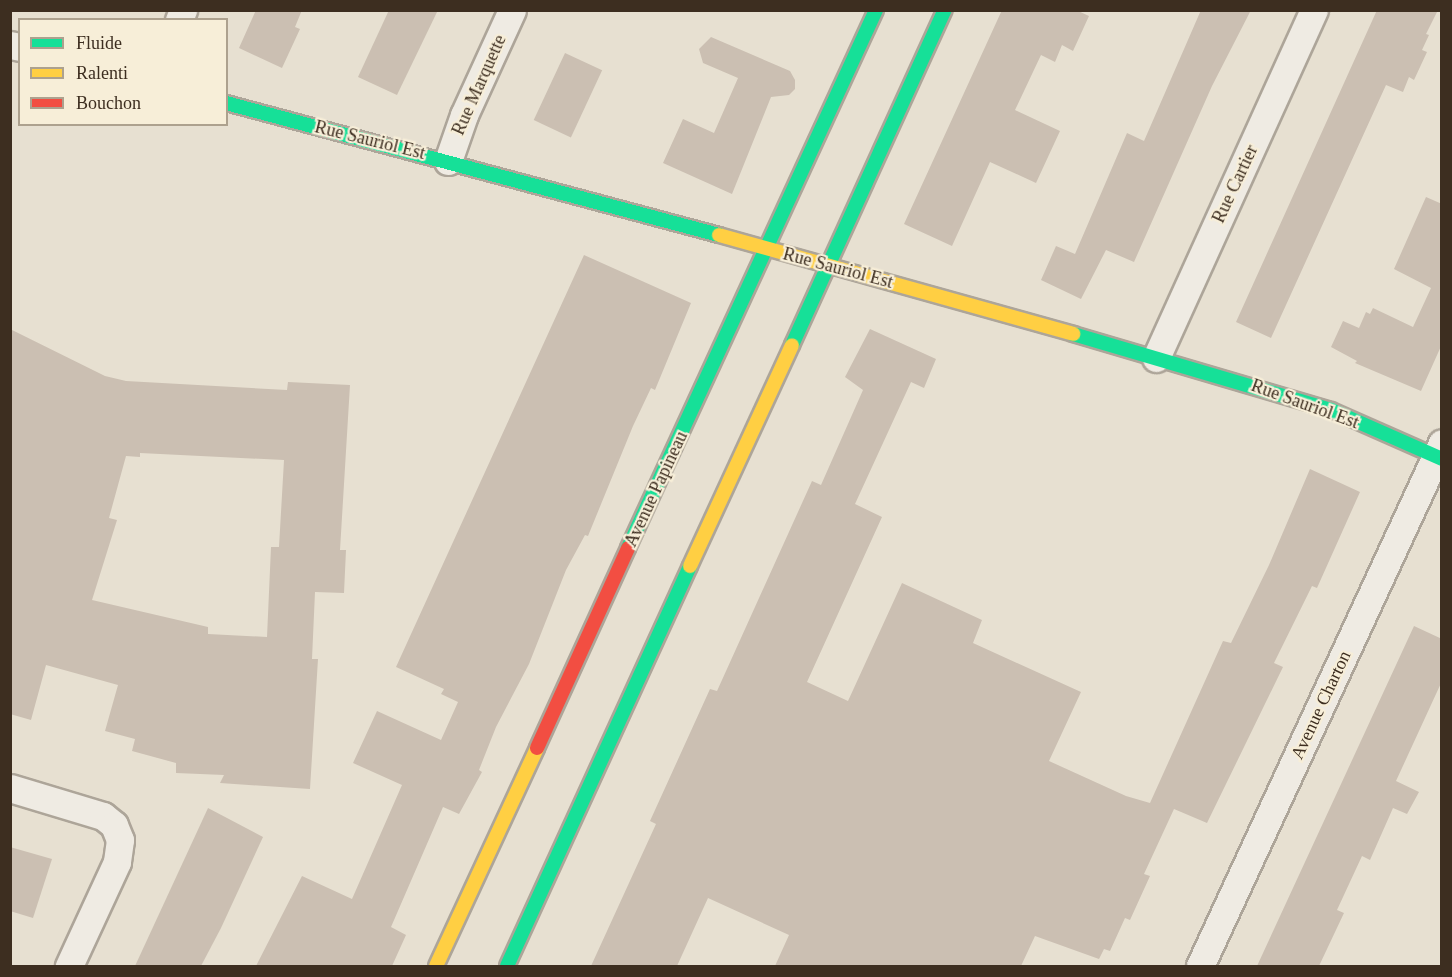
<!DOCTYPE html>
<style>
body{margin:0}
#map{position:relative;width:1452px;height:977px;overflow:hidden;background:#e7e0d1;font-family:"Times New Roman",serif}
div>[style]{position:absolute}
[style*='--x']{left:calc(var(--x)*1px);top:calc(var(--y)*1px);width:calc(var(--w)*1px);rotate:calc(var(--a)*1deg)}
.building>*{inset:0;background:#cbbfb2;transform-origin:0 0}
.roads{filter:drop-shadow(2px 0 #ada599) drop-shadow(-2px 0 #ada599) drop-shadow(0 2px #ada599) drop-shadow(0 -2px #ada599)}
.street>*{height:27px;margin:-13.5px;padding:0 13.5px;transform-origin:13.5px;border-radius:13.5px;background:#efebe3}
.fast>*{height:14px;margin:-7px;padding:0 7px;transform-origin:7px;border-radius:7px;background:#16e098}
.slow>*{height:14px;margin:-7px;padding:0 7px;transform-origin:7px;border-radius:7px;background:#ffcf43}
.jam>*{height:14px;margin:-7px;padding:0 7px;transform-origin:7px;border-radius:7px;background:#f24e42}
span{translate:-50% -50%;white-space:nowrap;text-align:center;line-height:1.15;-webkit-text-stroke:4.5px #f7eed8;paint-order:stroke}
.street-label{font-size:18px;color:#3d2e20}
.frame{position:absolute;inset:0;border:12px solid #3d2e20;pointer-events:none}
.legend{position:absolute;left:18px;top:18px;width:210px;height:108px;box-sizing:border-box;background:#f7eed8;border:2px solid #ada18e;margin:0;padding:8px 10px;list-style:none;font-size:18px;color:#3d2e20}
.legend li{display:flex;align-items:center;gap:12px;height:30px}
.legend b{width:30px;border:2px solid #ada18e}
</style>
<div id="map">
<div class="building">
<div style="clip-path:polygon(256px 10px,302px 10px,295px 27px,300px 29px,282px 68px,239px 48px)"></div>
<div style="clip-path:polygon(389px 10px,438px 10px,397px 95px,358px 77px)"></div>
<div style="clip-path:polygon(1002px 10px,1076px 10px,1089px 16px,1073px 51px,1062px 45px,1055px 62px,1041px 55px,1015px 110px,1060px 131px,1036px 183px,990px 162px,952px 246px,904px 224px)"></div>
<div style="clip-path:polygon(1201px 10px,1251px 10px,1212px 86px,1134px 262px,1106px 250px,1081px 299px,1041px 280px,1056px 246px,1075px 254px,1127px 133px,1144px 141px)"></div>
<div style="clip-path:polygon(1377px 10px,1438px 10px,1426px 34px,1429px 35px,1422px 50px,1427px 52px,1414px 80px,1409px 77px,1403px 92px,1386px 85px,1271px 338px,1236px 322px)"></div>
<div style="clip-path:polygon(711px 37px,790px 71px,795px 80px,795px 89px,789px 95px,771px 97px,732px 194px,663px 163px,683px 119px,714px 133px,738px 78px,703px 63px,699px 49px)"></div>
<div style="left:565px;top:53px;width:41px;height:74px;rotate:25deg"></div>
<div style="clip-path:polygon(1426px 197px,1442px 204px,1442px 344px,1421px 391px,1355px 363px,1357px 361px,1331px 347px,1343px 321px,1359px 328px,1366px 312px,1370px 314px,1373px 308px,1413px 327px,1431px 288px,1394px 269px)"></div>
<div style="clip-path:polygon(584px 255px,691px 303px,655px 390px,651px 388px,633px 426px,588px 536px,585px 535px,566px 570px,529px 664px,496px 727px,479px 770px,482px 772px,459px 814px,443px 807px,391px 927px,406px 935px,392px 966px,256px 966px,302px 876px,352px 899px,402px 785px,353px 763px,377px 711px,441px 740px,458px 702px,441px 694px,444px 689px,396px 667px)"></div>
<div style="clip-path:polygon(evenodd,10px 329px,105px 376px,126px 381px,287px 390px,288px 382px,350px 385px,340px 550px,346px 550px,344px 593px,315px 592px,312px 659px,318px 659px,310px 789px,220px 783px,224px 775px,176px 773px,176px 763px,132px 751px,135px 739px,105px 731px,118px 685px,46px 665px,31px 720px,10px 714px,10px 329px,140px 453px,284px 460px,279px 547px,271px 547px,267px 637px,208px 634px,208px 627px,92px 600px,117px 520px,109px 518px,126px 456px,140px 457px,140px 453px)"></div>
<div style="clip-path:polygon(870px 329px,936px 359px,924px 388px,911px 382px,855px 504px,882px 517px,807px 682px,848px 701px,902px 583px,982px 620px,973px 643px,1081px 692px,1049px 761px,1126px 796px,1150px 803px,1223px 641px,1231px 643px,1269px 565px,1310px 469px,1360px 492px,1317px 588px,1312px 586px,1274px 663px,1283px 667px,1207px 823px,1174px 809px,1144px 874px,1150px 876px,1130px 920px,1125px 918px,1110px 951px,1104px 949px,1099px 959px,1035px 936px,1021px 966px,775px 966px,789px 935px,708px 898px,677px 966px,591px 966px,656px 824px,650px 821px,710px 689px,717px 691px,812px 481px,821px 485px,863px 390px,845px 377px)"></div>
<div style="clip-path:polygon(1414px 626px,1442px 639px,1442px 681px,1396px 781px,1419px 792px,1407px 814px,1393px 808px,1370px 860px,1362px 856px,1337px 910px,1344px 913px,1319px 966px,1257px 966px)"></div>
<div style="clip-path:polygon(208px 808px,263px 837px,221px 928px,201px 966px,135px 966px)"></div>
<div style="clip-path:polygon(10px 847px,52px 859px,33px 918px,10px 911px)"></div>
</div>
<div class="roads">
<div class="street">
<div style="--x:179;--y:20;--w:11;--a:-68"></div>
<div style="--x:10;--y:45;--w:10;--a:11"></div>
<div style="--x:448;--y:161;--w:49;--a:-70.8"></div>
<div style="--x:464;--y:115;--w:115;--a:-65.4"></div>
<div style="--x:1156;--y:358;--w:382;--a:-65.6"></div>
<div style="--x:10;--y:788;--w:97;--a:16.8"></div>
<div style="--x:103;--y:816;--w:14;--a:39"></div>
<div style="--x:114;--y:825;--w:16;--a:68"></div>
<div style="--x:120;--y:840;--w:22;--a:98"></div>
<div style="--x:117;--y:862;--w:115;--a:114.8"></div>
<div style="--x:1200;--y:966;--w:576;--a:-65.17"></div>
</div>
<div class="fast">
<div style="--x:226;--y:103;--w:510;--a:14.99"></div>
<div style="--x:1073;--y:334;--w:269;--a:16.4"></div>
<div style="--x:1331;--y:410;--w:121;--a:23.8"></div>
<div style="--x:792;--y:345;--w:368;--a:-65.5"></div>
<div style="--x:628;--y:548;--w:592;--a:-65.25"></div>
<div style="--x:507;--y:966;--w:440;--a:-65.4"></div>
</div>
<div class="slow">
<div style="--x:719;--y:235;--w:368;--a:15.6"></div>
<div style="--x:690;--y:566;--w:243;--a:-65.2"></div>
<div style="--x:436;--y:966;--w:240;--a:-65.1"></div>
</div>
<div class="jam">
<div style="--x:537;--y:748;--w:220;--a:-65.5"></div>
</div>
</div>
<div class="street-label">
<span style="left:479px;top:85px;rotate:-66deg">Rue Marquette</span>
<span style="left:370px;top:140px;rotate:14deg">Rue Sauriol Est</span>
<span style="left:1235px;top:184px;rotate:-65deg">Rue Cartier</span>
<span style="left:838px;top:268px;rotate:15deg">Rue Sauriol Est</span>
<span style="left:1305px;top:404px;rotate:20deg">Rue Sauriol Est</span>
<span style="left:656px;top:489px;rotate:-65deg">Avenue Papineau</span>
<span style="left:1321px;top:705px;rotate:-65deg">Avenue Charton</span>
</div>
<div class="frame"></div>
<ul class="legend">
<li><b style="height:8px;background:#16e098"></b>Fluide</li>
<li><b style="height:8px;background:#ffcf43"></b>Ralenti</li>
<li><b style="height:8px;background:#f24e42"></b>Bouchon</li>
</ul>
</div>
